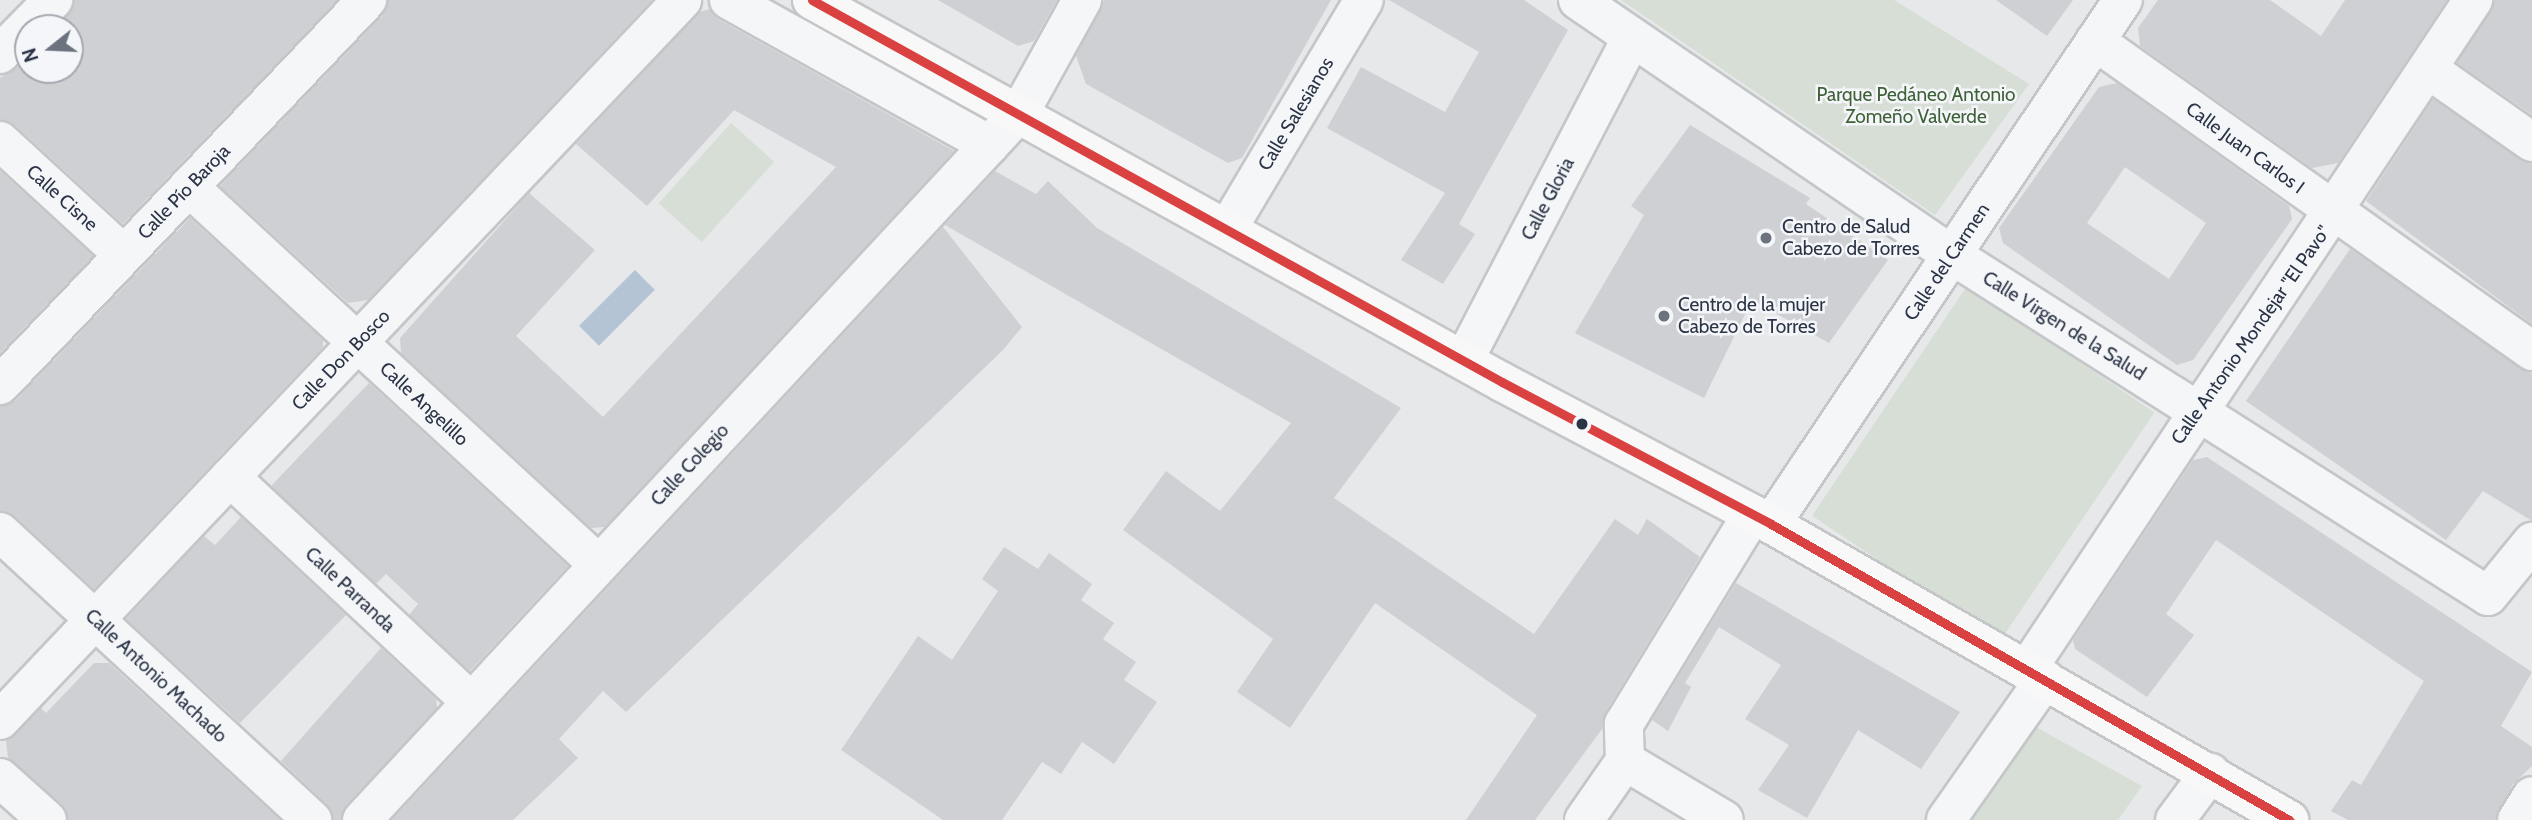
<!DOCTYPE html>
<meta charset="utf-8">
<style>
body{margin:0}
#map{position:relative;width:2532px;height:820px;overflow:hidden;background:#e6e8ea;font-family:Cabin,sans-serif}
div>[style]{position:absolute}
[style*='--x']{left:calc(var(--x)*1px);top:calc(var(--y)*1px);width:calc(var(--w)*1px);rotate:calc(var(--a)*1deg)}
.green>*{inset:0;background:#d6ded6;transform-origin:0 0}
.water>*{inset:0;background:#b4c4d5;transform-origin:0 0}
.building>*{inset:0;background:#ced0d3}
.roads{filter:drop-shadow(2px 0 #c4c6c8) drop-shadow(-2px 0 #c4c6c8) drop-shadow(0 2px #c4c6c8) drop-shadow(0 -2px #c4c6c8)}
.minor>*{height:38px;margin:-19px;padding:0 19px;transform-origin:19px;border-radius:19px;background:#f5f6f7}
.tertiary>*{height:38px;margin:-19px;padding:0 19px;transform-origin:19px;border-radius:19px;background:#f5f6f7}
.secondary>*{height:38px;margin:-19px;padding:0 19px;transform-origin:19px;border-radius:19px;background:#f8f8f8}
.bus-1>*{height:9px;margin:-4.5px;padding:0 4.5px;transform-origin:4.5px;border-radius:4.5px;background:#da4241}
.dots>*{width:19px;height:19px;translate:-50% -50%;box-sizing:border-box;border:4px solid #f4f6f9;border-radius:50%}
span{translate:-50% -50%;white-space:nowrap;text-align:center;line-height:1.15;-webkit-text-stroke:5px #f4f6f9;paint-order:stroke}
.park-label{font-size:19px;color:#3f6138}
.street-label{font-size:19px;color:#2b3445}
.poi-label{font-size:19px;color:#2b3445}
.left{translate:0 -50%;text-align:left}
.north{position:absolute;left:14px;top:14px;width:70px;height:70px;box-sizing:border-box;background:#f4f6f9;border:2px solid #a4a8b1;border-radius:50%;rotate:252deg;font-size:19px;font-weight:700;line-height:28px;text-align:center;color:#2b3445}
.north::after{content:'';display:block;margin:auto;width:24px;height:32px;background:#6c737f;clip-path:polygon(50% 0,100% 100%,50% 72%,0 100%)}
</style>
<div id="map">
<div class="green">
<div style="clip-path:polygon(1621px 0,1894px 0,2029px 84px,1935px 215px)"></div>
<div style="left:731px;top:123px;width:58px;height:108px;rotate:42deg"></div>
<div style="left:1967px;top:286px;width:226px;height:277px;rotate:34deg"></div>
<div style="clip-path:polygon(2034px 726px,2142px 786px,2118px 820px,1969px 820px)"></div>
</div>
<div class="water">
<div style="left:635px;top:270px;width:28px;height:79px;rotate:45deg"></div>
</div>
<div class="building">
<div style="clip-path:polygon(74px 0,337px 0,123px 224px,15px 125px,0 120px,0 78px,28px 57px,28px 70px,70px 70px,70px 28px,56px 28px)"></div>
<div style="clip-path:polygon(388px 0,652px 0,368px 300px,348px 303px,220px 186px,383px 15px)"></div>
<div style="clip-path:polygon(938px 0,1057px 0,1034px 41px,1018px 46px)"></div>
<div style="clip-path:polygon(1104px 0,1331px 0,1242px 158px,1228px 163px,1086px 84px,1076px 56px)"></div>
<div style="clip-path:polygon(1389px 0,1524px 0,1568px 30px,1459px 224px,1475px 234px,1443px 284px,1401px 260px,1445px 193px,1327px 128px,1361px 67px,1445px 112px,1479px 52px)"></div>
<div style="clip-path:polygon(1996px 0,2073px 0,2047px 36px)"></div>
<div style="clip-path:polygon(2158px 0,2270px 0,2321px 36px,2345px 0,2447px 0,2338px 163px,2312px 168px,2140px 46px,2138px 28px)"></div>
<div style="clip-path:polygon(2495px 0,2532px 0,2532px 115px,2457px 63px)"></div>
<div style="clip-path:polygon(709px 9px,718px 19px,954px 151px,605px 527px,591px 528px,401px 353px,400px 338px,529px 193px,595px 250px,516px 336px,603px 417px,836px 167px,734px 110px,647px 206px,576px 144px,700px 12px)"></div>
<div style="clip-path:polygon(evenodd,2117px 83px,2289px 206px,2292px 219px,2193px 360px,2177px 365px,2003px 243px,1999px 228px,2099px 87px,2117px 83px,2125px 167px,2206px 223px,2169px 279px,2087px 223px,2125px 167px)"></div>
<div style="clip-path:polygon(2433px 99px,2532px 164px,2532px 324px,2366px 201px)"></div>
<div style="clip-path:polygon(1690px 125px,1810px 198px,1806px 204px,1888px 260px,1829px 343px,1752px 300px,1704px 398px,1575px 333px,1644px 215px,1631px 206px)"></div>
<div style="clip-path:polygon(0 171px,93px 256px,0 353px)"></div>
<div style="clip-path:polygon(995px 171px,1036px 194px,1048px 181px,1097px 228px,1401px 408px,1334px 498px,1534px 634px,1615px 519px,1638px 535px,1647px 519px,1700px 557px,1605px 713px,1602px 729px,1535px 820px,1466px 820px,1537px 715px,1375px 603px,1290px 728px,1237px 692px,1273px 639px,1123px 530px,1166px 471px,1220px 511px,1291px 423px,945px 225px)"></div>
<div style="clip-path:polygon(190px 218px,323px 340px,323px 347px,94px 589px,15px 516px,0 511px,0 406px,16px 400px)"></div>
<div style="clip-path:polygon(943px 227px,1022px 327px,1003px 350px,626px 712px,603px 691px,559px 739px,578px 758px,513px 820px,392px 820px)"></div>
<div style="clip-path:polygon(2350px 249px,2532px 373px,2532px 521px,2483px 491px,2446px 540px,2246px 401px)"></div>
<div style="clip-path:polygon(369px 383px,568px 566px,470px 671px,409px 615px,418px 604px,386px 574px,376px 584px,271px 486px)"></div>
<div style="clip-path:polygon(2207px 457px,2532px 672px,2501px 726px,2532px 747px,2532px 766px,2513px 784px,2495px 820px,2348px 820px,2331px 811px,2352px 780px,2361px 785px,2424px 681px,2216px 540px,2166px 614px,2194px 635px,2147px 697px,2075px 649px,2073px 640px,2193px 460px)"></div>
<div style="clip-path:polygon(241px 517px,346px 615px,240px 723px,126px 619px,204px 536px,215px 545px)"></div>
<div style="clip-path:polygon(1004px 547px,1038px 569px,1049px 553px,1092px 584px,1081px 600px,1114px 623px,1103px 639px,1136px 662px,1124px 680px,1157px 702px,1114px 764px,1082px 742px,1061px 774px,1042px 762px,1002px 820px,943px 820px,841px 750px,918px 636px,952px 660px,998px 591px,982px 579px)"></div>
<div style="clip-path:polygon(1736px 583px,1960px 712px,1921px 769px,1858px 730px,1807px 818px,1758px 790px,1789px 745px,1745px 719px,1781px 665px,1719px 627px,1685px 683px,1691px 687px,1668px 731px,1652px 720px)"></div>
<div style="clip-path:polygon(381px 648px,436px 699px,437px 708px,346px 805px,341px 820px,333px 820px,327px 804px,281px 761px)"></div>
<div style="clip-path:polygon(94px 663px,109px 663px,280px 820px,68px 820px,62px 804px,8px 758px,6px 741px,41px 708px,46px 713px)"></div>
</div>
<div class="roads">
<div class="minor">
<div style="--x:729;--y:0;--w:298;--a:29.1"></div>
<div style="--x:1578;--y:0;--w:453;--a:34.3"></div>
<div style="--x:1952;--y:255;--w:635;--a:32.46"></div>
<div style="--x:2488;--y:596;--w:70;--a:-50.8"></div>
<div style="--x:2095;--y:41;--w:536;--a:35.35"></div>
<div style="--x:0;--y:54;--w:76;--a:-45.5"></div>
<div style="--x:2428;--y:69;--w:127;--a:35.1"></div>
<div style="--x:0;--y:141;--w:168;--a:42.6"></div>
<div style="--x:189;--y:187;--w:556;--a:42.67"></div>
<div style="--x:1228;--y:228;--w:265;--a:-59.2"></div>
<div style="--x:1464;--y:360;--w:364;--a:-62.5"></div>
<div style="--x:0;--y:385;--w:532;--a:-46.37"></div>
<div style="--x:230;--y:477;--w:330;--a:43"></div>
<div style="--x:0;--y:532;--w:425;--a:42.7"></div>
<div style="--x:2028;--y:668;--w:803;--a:-56.33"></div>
<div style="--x:0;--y:720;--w:992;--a:-46.55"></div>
<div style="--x:1625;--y:761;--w:37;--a:-92"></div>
<div style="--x:1624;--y:724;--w:246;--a:-58.6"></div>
<div style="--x:1625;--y:761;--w:115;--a:30.8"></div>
<div style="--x:0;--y:778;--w:63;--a:41.8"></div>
<div style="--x:362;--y:820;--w:967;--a:-47.1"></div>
<div style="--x:1020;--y:112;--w:128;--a:-61"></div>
<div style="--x:1584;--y:820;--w:72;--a:-55.2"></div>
<div style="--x:1946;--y:820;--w:172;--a:-54.9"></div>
<div style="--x:2175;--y:820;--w:59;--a:-53.3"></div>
<div style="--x:2517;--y:820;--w:28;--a:-58"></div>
</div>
<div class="tertiary">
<div style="--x:1771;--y:524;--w:631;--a:-56.11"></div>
</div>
<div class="secondary">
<div style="--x:812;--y:0;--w:789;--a:28.97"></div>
<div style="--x:1502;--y:382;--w:304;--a:27.8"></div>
<div style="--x:1771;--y:524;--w:597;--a:29.74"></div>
</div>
</div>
<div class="bus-1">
<div style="--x:812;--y:0;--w:789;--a:28.97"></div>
<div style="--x:1502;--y:382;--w:304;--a:27.8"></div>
<div style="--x:1771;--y:524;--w:597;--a:29.74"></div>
</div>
<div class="dots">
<div style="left:1766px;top:238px;background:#6c737f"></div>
<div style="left:1664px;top:316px;background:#6c737f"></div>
<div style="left:1582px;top:424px;background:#2b3445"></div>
</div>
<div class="park-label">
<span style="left:1916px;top:106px">Parque Pedáneo Antonio<br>Zomeño Valverde</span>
</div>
<div class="street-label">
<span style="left:1296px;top:114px;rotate:-59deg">Calle Salesianos</span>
<span style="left:2245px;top:148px;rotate:36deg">Calle Juan Carlos I</span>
<span style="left:184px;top:192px;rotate:-46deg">Calle Pío Baroja</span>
<span style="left:62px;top:198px;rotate:42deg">Calle Cisne</span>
<span style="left:1548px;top:199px;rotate:-62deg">Calle Gloria</span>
<span style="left:1947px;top:262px;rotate:-56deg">Calle del Carmen</span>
<span style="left:2064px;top:326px;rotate:32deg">Calle Virgen de la Salud</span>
<span style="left:2251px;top:335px;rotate:-55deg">Calle Antonio Mondejar "El Pavo"</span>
<span style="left:341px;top:360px;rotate:-46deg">Calle Don Bosco</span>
<span style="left:424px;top:404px;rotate:43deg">Calle Angelillo</span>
<span style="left:690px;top:465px;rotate:-47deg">Calle Colegio</span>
<span style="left:350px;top:590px;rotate:43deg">Calle Parranda</span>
<span style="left:156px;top:676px;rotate:43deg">Calle Antonio Machado</span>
</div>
<div class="poi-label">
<span class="left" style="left:1782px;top:238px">Centro de Salud<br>Cabezo de Torres</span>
<span class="left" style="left:1678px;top:316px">Centro de la mujer<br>Cabezo de Torres</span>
</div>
<div class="north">N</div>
</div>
